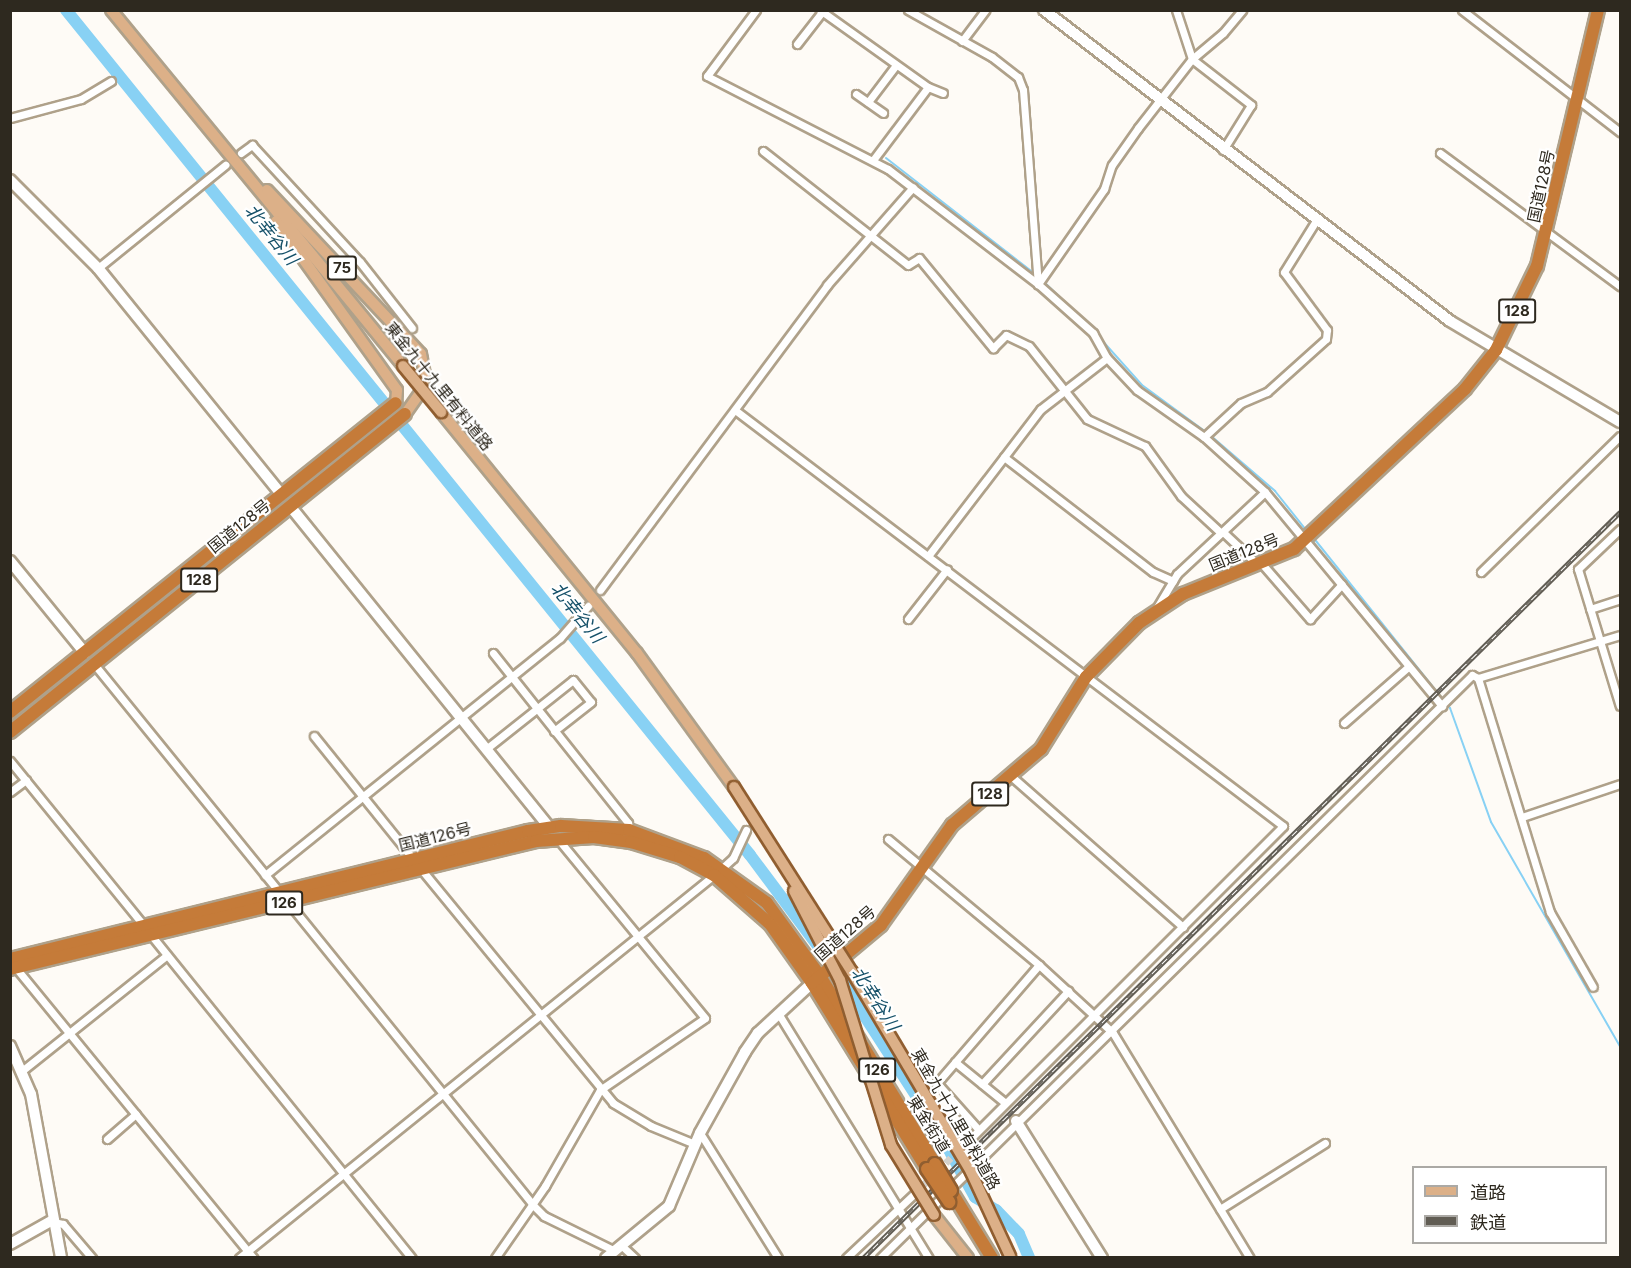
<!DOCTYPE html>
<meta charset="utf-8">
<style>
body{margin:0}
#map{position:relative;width:1631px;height:1268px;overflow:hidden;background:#fefbf6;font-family:Inter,"Noto Sans JP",sans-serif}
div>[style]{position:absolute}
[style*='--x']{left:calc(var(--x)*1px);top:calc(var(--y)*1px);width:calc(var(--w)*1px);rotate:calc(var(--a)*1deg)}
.stream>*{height:2px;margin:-1px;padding:0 1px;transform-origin:1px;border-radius:1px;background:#88d1f4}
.river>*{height:12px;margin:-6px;padding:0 6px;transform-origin:6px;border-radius:6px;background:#88d1f4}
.street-tunnel>*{height:7px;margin-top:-3.5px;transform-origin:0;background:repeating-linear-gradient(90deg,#d4d1cb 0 7px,transparent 0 10.5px)}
.roads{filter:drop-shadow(2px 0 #afa18a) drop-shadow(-2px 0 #afa18a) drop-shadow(0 2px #afa18a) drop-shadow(0 -2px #afa18a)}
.street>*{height:7px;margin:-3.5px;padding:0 3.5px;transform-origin:3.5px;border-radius:3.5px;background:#fff}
.secondary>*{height:10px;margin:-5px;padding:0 5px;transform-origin:5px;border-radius:5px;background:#fff}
.primary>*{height:10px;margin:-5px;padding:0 5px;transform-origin:5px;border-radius:5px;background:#dcb088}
.highway>*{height:12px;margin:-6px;padding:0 6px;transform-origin:6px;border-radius:6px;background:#c57b39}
.rail>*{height:4.5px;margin-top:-2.25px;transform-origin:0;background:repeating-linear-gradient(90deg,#fff 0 7px,#615d54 0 14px);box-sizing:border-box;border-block:2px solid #615d54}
.bridges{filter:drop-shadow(2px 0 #905e30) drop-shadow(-2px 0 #905e30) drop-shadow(0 2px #905e30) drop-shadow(0 -2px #905e30)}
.primary-bridge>*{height:10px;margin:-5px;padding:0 5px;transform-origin:5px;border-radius:5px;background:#dcb088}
.highway-bridge>*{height:12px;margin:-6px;padding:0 6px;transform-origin:6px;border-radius:6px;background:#c57b39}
span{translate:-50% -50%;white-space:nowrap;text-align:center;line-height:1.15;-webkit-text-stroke:4.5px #fff;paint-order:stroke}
.shield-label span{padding:2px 4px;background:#fff;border:2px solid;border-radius:4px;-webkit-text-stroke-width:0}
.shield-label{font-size:15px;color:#2e291f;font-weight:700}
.street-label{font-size:16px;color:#2e291f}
.water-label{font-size:18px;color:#165169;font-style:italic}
.frame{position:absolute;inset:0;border:12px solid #2e291f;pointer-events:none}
.legend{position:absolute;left:1412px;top:1166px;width:195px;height:78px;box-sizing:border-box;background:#fff;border:2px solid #aba9a5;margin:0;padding:8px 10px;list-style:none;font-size:18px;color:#2e291f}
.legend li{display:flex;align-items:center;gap:12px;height:30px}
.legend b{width:30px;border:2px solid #aba9a5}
</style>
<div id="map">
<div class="stream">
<div style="--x:886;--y:158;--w:189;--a:37.9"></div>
<div style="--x:1044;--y:282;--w:65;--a:43.8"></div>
<div style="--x:1099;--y:337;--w:64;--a:48.1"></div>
<div style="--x:1142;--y:385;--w:79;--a:36.3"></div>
<div style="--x:1210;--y:435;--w:86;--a:40.7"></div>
<div style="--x:1275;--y:491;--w:50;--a:51.5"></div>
<div style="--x:1312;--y:536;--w:221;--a:51.3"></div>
<div style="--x:1450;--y:708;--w:121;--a:70.2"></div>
<div style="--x:1491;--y:822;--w:258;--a:60.1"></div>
</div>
<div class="river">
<div style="--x:66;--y:10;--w:1087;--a:51.01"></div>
<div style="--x:750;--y:855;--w:124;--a:53.2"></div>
<div style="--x:842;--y:981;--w:175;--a:57.1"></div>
<div style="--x:937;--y:1128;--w:79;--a:61.2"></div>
<div style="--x:975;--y:1197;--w:25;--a:32"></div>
<div style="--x:996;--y:1210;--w:33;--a:46"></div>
<div style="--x:1019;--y:1234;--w:26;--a:67"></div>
</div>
<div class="street-tunnel">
<div style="--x:916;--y:1192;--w:76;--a:-44.5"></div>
</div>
<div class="roads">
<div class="street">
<div style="--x:756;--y:10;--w:82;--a:126.6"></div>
<div style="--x:707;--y:76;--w:203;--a:27.2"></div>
<div style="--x:888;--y:169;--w:189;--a:37.5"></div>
<div style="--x:1038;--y:284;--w:74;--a:41.7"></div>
<div style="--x:1093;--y:333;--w:29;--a:61"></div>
<div style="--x:1107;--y:358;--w:44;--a:46.8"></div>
<div style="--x:1137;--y:390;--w:82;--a:35"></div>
<div style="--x:1204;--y:437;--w:82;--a:42"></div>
<div style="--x:1265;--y:492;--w:278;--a:50.4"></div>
<div style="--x:820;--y:10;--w:133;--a:35.5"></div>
<div style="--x:928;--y:87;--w:16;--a:22"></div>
<div style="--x:908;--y:10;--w:96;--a:29.2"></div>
<div style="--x:992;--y:57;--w:33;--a:38"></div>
<div style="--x:1018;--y:77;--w:14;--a:69"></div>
<div style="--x:1023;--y:90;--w:195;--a:85.6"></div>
<div style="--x:1176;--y:10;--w:52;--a:71.9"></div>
<div style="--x:1192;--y:59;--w:75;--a:37.9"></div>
<div style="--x:1251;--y:105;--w:53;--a:121.9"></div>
<div style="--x:1462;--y:10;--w:200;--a:37.7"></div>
<div style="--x:962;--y:41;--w:39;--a:-53"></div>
<div style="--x:797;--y:44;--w:41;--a:-52"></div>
<div style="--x:856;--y:94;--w:33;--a:35"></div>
<div style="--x:868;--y:102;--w:46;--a:-52.9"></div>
<div style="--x:10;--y:118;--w:73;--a:-15"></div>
<div style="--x:81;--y:99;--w:35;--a:-31"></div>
<div style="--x:763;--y:151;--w:184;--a:38.2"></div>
<div style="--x:908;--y:265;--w:13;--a:-32"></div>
<div style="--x:919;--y:258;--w:117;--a:50.6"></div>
<div style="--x:993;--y:348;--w:18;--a:-45"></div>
<div style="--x:1006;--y:335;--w:25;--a:26"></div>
<div style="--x:1029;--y:346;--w:93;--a:51.5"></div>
<div style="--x:1087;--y:419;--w:64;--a:25"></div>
<div style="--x:1145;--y:446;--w:62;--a:54.2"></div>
<div style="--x:1181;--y:496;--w:54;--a:42.8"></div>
<div style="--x:241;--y:153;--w:14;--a:-36"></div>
<div style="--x:252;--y:145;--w:159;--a:47.3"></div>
<div style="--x:360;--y:262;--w:84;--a:51.8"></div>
<div style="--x:1440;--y:153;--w:224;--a:36.5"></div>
<div style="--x:873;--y:160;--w:91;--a:-53"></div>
<div style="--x:98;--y:268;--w:164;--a:-39"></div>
<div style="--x:1038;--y:284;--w:116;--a:-55.2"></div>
<div style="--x:1104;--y:189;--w:25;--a:-72"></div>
<div style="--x:1112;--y:165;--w:45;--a:-54.9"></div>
<div style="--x:1138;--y:128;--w:88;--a:-52"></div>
<div style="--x:1192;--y:59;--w:40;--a:-40"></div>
<div style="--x:1223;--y:33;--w:30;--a:-50"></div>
<div style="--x:735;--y:410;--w:688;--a:37.2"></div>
<div style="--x:1283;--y:826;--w:443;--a:135"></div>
<div style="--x:1204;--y:437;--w:50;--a:-42.6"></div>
<div style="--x:1241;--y:403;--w:28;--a:-23"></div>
<div style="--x:1267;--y:392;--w:79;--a:-41.9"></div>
<div style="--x:1326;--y:339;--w:9;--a:-84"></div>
<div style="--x:1327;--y:330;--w:72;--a:-126.6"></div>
<div style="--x:1284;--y:272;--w:62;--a:-58.1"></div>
<div style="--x:1004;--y:457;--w:188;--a:37.7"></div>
<div style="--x:1153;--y:572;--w:22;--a:24"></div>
<div style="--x:1620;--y:529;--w:58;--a:136.4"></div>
<div style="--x:1578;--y:569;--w:143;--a:73"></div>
<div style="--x:1223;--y:532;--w:48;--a:43.3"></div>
<div style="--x:928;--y:556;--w:185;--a:-52.5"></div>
<div style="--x:1041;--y:409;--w:83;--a:-37.7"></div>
<div style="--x:1263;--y:565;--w:72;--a:49"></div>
<div style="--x:1310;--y:619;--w:47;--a:-47.6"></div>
<div style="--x:1481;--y:572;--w:194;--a:-44.4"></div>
<div style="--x:600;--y:590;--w:380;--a:-53.3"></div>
<div style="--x:827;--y:285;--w:130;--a:-48.7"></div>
<div style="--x:1156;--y:609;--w:41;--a:-59"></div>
<div style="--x:1177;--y:574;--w:120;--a:-43"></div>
<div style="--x:1590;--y:609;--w:32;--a:-18"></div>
<div style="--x:908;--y:619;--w:63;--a:-52"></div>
<div style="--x:493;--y:653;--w:217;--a:51.5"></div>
<div style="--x:628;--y:823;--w:7;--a:82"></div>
<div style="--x:94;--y:664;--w:295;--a:50.9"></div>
<div style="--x:1478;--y:678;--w:245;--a:72.9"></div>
<div style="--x:1550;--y:912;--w:86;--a:60.2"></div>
<div style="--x:1344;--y:723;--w:86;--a:-41.2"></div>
<div style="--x:314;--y:736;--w:159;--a:51.1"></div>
<div style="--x:486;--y:749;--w:111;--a:-38.4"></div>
<div style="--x:573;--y:680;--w:28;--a:51"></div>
<div style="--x:591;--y:702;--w:47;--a:141.9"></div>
<div style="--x:10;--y:761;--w:213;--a:50.9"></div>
<div style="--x:1011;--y:776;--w:229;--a:41.3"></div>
<div style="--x:10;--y:792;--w:20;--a:-37"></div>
<div style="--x:1522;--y:817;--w:103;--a:-18.6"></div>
<div style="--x:888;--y:839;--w:197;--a:39.8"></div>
<div style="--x:1039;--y:965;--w:100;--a:42.6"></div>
<div style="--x:1113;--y:1033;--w:263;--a:58.7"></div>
<div style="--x:722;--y:868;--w:15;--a:-42"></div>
<div style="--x:733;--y:858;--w:31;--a:-65"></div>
<div style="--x:421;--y:869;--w:303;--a:50.6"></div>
<div style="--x:613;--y:1103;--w:44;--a:31.2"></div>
<div style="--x:651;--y:1126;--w:48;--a:22.2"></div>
<div style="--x:265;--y:875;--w:378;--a:-38.8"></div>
<div style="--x:560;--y:638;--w:43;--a:-48.8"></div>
<div style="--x:287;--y:901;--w:390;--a:51"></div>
<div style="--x:532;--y:1204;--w:17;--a:45"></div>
<div style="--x:544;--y:1216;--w:79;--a:26.2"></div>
<div style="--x:151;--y:935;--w:415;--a:51.1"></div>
<div style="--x:16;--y:968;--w:375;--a:50.7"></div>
<div style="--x:778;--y:1013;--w:288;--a:58.4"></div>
<div style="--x:955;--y:1062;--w:63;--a:39.2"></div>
<div style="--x:23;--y:1070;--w:184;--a:-38.6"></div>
<div style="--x:982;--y:1084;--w:127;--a:-47.2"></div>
<div style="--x:978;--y:1129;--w:62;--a:-131.7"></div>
<div style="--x:937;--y:1083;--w:156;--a:-49.2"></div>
<div style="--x:700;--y:1133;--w:147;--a:58"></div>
<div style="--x:107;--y:1139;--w:38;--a:-41"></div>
<div style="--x:1220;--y:1209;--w:124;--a:-32.2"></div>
<div style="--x:53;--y:1222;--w:10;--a:11"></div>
<div style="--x:63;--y:1224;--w:45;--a:49.5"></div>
<div style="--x:622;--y:1246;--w:18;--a:43"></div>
<div style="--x:239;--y:1258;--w:610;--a:-38.88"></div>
<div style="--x:495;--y:1258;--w:88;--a:-55.2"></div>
<div style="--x:545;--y:1186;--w:111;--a:-60.2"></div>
<div style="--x:600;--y:1090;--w:127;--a:-34.4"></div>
<div style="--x:705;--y:1018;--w:232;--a:-129.4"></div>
<div style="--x:846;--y:1258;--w:93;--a:-43.3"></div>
<div style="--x:880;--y:1258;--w:831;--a:-44.56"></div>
<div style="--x:1472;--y:675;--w:7;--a:27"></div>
<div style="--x:1478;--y:678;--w:148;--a:-16.8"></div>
</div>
<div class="secondary">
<div style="--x:1044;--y:10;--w:511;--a:37.45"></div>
<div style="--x:1450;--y:321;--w:198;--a:30.7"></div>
<div style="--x:10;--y:180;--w:124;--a:45"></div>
<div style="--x:98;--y:268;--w:292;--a:51"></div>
<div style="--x:290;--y:506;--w:412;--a:51.1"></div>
<div style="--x:10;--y:561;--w:119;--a:50.8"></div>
<div style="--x:10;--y:1046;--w:52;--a:66.4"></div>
<div style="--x:31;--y:1094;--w:167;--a:79.6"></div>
<div style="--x:1016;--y:1121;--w:162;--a:57.9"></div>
<div style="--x:10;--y:1244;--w:47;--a:-29.3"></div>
<div style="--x:606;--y:1258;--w:82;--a:-39.5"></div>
<div style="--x:669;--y:1206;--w:79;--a:-67"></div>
<div style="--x:700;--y:1133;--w:93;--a:-60.9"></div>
<div style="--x:745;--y:1052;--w:23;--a:-56"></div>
<div style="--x:758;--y:1033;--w:74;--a:-42.8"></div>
</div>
<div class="primary">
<div style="--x:111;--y:10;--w:460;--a:50.6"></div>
<div style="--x:267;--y:190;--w:225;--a:46.8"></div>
<div style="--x:421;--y:354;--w:20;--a:79"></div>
<div style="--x:425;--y:374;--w:16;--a:101"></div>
<div style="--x:422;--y:390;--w:29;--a:125"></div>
<div style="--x:276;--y:221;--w:208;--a:54.4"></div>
<div style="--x:397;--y:390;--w:13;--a:94"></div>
<div style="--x:441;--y:412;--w:311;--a:50.9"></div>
<div style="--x:637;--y:653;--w:165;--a:54.1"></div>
<div style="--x:934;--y:1215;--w:55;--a:51.7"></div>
</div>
<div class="highway">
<div style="--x:10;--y:712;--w:494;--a:-38.7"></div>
<div style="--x:10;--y:732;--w:507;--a:-38.84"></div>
<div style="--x:10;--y:959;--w:534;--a:-13.88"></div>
<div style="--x:528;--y:831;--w:33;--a:-9"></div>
<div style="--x:561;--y:826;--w:68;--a:3.4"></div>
<div style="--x:629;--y:830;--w:80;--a:20.5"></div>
<div style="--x:704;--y:858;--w:77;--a:35.5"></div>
<div style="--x:767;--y:903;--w:90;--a:54"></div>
<div style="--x:820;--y:976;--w:220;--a:58.5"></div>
<div style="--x:10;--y:969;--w:541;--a:-13.68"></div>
<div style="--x:536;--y:841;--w:58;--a:-3.9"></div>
<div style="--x:594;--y:837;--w:37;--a:8"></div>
<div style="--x:631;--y:842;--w:51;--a:17"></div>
<div style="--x:680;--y:857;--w:38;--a:28"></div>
<div style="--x:714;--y:875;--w:74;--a:41.2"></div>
<div style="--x:770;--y:924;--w:72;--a:54.6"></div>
<div style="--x:812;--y:983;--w:219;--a:58.3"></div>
<div style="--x:812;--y:983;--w:90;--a:-40"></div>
<div style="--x:881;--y:925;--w:123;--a:-54.6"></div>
<div style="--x:952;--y:825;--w:117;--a:-40.5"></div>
<div style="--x:1041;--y:749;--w:85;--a:-58"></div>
<div style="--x:1086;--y:677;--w:76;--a:-45.5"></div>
<div style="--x:1139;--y:623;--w:53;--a:-33.4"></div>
<div style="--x:1183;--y:594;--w:120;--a:-22.1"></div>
<div style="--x:1294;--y:549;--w:234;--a:-43.1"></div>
<div style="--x:1465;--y:389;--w:50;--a:-51.5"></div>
<div style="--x:1496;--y:350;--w:93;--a:-64"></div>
<div style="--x:1537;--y:266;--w:263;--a:-76.6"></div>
<div style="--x:954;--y:1196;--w:73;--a:58.5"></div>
</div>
</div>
<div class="rail">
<div style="--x:863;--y:1258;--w:1063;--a:-44.58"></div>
</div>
<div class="bridges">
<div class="primary-bridge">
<div style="--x:403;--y:366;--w:60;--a:50.4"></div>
<div style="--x:734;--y:787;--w:219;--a:57.5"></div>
<div style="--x:852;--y:972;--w:233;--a:59.2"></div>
<div style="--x:971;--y:1172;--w:93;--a:65.1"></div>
<div style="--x:794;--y:891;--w:100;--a:62.7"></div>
<div style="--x:840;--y:980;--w:173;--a:72.8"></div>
<div style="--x:891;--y:1145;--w:82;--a:58.4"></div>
</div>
<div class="highway-bridge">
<div style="--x:935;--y:1164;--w:31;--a:59"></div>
<div style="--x:927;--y:1169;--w:40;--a:56"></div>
</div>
</div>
<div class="shield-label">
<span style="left:342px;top:268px">75</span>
<span style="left:1517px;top:311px">128</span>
<span style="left:199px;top:580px">128</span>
<span style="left:990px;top:794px">128</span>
<span style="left:284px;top:903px">126</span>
<span style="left:877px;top:1070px">126</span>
</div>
<div class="street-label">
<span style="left:1541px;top:186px;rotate:-78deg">国道128号</span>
<span style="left:439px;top:386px;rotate:51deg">東金九十九里有料道路</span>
<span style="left:239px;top:526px;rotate:-39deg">国道128号</span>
<span style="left:1244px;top:552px;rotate:-22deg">国道128号</span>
<span style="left:435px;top:837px;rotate:-14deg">国道126号</span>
<span style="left:845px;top:933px;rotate:-41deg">国道128号</span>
<span style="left:956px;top:1119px;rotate:60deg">東金九十九里有料道路</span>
<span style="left:929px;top:1124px;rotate:58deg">東金街道</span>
</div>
<div class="water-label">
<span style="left:271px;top:235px;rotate:51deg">北幸谷川</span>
<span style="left:577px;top:613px;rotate:51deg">北幸谷川</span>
<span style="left:875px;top:999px;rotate:57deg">北幸谷川</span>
</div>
<div class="frame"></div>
<ul class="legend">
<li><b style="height:8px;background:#dcb088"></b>道路</li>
<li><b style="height:8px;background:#615d54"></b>鉄道</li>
</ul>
</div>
